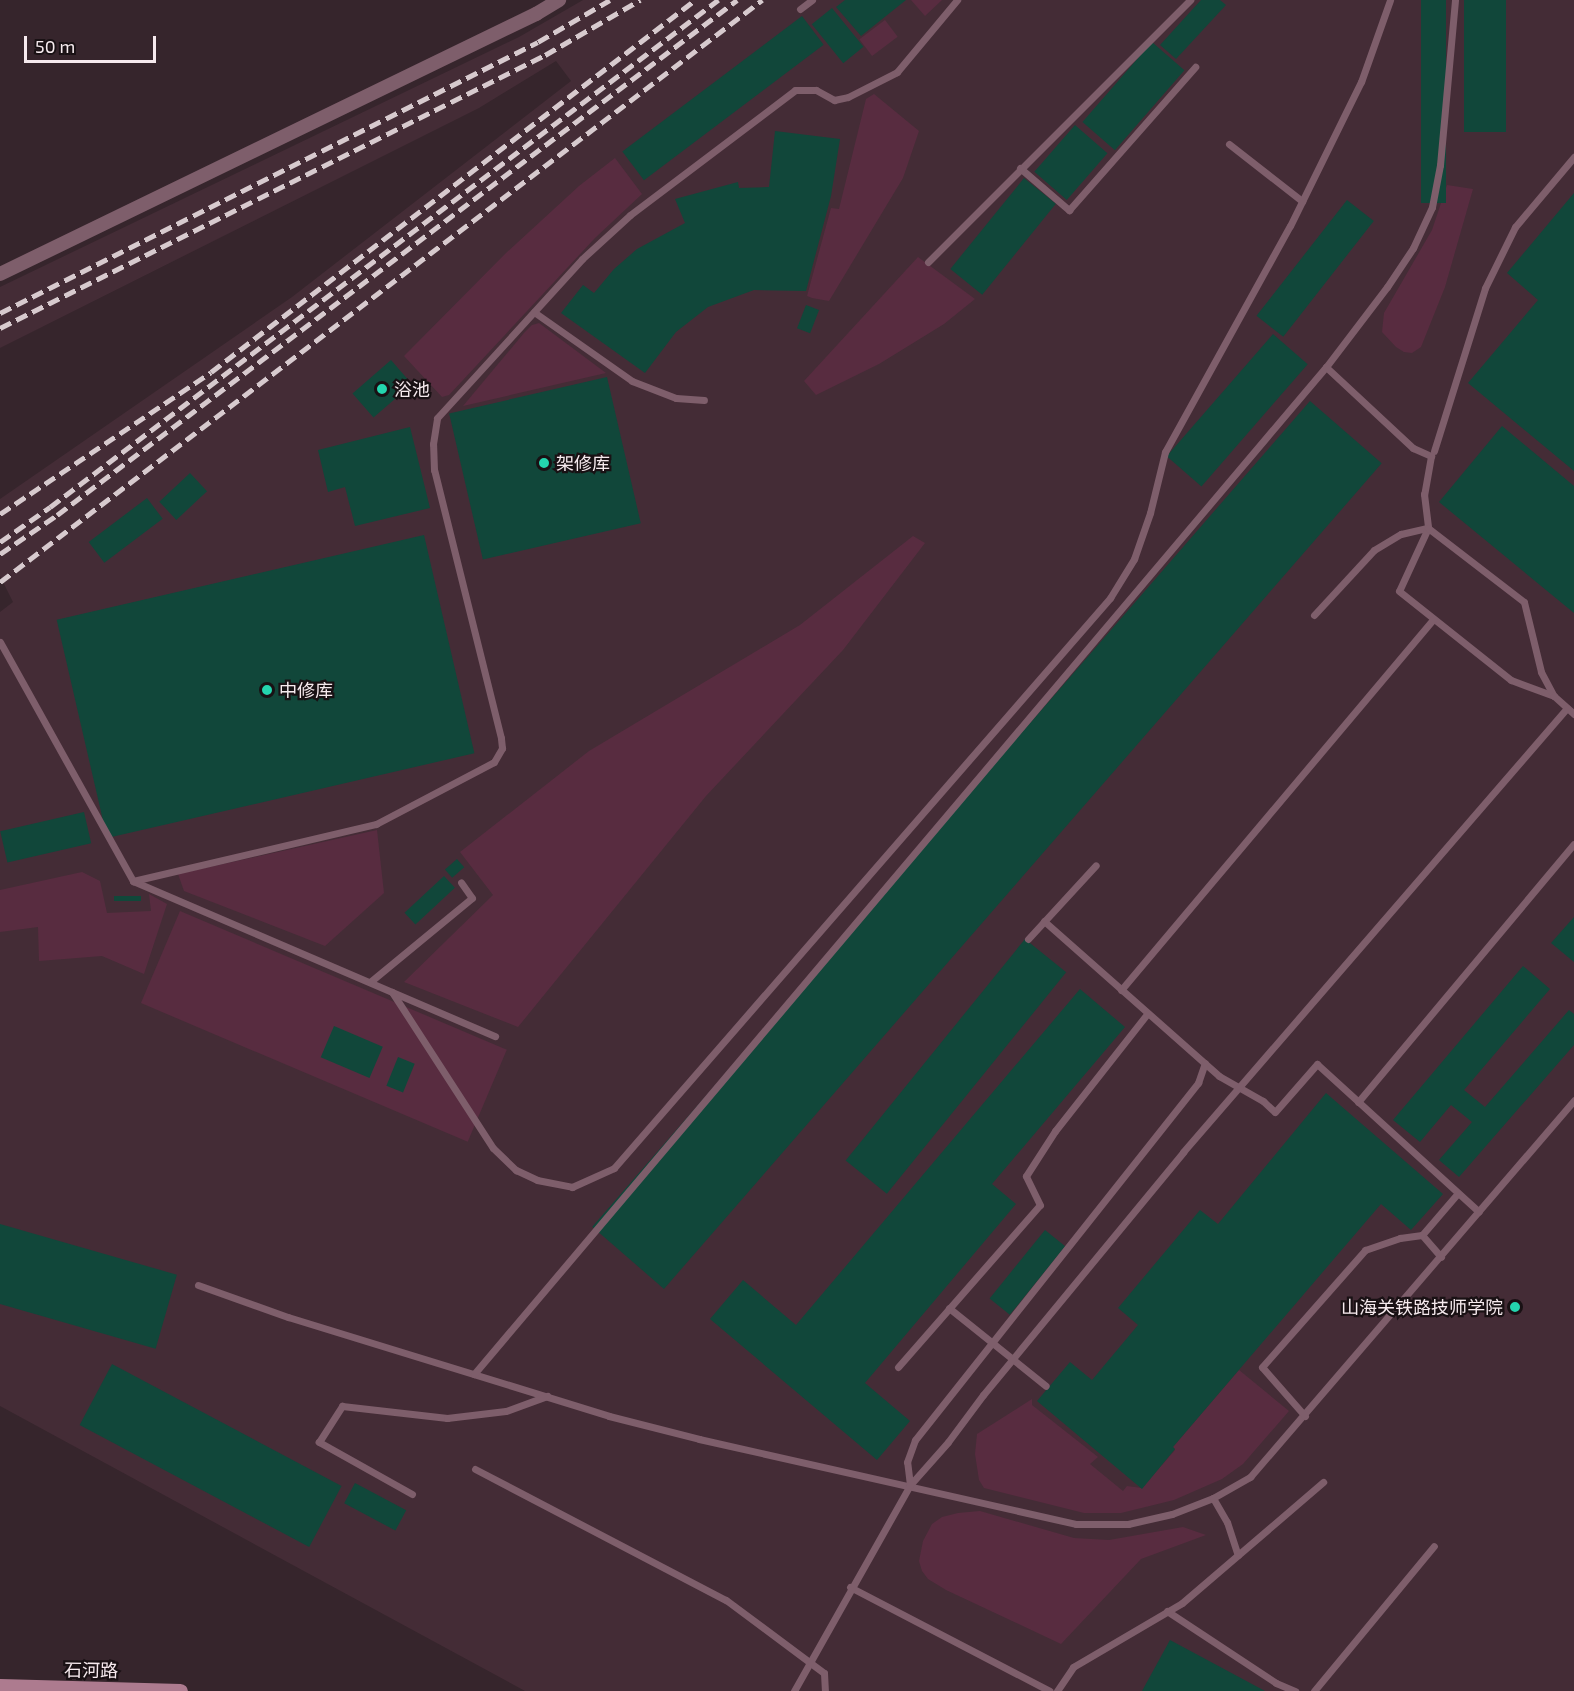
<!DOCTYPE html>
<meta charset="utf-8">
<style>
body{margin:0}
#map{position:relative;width:1574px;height:1691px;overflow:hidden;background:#36252c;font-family:"Exo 2","Noto Sans SC",sans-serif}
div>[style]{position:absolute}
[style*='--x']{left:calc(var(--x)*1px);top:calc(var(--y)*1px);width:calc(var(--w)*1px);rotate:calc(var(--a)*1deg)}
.built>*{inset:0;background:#442c36}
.green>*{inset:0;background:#582c40;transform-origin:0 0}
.building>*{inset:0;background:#11473a;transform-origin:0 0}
.service>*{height:7px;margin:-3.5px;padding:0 3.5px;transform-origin:3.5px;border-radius:3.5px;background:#7e5e6b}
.minor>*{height:14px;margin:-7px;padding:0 7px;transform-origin:7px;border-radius:7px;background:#7e5e6b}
.secondary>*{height:15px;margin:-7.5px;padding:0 7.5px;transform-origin:7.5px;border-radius:7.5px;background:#ad7b8f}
.rail>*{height:4.5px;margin-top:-2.25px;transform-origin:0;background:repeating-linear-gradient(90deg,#d7cace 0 12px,transparent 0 18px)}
.dots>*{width:16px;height:16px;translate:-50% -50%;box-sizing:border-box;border:3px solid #191114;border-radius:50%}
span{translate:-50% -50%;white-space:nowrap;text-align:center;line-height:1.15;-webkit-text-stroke:4.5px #191114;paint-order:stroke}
.poi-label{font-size:18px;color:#f6eaee}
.left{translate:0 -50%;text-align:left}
.right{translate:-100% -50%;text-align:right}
.street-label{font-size:18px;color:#f6eaee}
.scale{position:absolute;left:24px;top:36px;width:132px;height:27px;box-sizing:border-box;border:3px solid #f6eaee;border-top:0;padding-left:8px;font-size:18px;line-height:21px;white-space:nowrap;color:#f6eaee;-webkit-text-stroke:4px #191114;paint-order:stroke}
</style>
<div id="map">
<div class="built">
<div style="clip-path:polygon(583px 0,1574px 0,1574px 1691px,525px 1691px,0 1406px,0 612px,13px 602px,0 576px,0 499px,292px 297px,571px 81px,556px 61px,479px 108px,0 348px,0 287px,519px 37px)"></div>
</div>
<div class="green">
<div style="clip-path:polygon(911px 0,942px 0,925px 16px)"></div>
<div style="left:885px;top:20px;width:21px;height:32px;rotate:53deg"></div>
<div style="clip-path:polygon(874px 94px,919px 131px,903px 178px,829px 301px,812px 298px,807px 296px,831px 208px,839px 209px,866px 99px)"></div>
<div style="clip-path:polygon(615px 158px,642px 194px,595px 238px,449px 395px,442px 397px,404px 356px,506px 253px,579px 186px)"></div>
<div style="clip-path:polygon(1447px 185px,1473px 189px,1445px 287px,1421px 347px,1412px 353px,1404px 352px,1396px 347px,1382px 332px,1384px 313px,1432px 230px)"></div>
<div style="clip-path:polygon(918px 257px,975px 299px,944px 324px,879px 364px,816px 395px,804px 381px)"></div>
<div style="clip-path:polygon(539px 323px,606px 373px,463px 406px,524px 333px,532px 325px)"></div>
<div style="clip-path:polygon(913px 536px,925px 543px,843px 650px,706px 796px,518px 1027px,404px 982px,493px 895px,460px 852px,589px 751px,800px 625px)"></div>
<div style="clip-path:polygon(377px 830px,384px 893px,325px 946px,184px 891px,178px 874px)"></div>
<div style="clip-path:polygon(82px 872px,100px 881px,107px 913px,151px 911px,149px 894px,167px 904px,144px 974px,102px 956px,39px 961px,38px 927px,0 932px,0 890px)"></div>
<div style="left:180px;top:911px;width:355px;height:100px;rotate:23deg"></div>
<div style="clip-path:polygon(1239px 1370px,1289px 1411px,1243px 1464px,1222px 1479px,1174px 1500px,1121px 1513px,1084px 1513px,984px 1488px,979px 1480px,975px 1454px,977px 1434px,1032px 1399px,1032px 1405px,1098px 1457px,1090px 1464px,1123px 1491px,1127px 1486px,1142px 1488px,1175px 1450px,1173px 1447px)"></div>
<div style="clip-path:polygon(980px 1511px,1074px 1538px,1109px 1540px,1183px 1527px,1206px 1535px,1141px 1559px,1061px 1644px,946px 1590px,928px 1579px,922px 1571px,919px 1561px,923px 1541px,932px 1524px,942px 1517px,958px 1513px)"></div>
</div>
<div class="building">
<div style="clip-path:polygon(845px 0,906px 0,861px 36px,836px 7px)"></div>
<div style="clip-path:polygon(1201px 0,1220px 0,1226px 5px,1176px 59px,1160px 45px)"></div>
<div style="left:1421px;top:0;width:25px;height:203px"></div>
<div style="left:1464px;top:0;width:42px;height:132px"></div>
<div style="left:832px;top:8px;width:50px;height:26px;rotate:51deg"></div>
<div style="left:802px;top:16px;width:36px;height:225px;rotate:53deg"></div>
<div style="left:1152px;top:42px;width:43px;height:106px;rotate:41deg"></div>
<div style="left:1075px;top:125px;width:43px;height:62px;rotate:41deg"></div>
<div style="clip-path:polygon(775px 131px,840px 139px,831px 196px,806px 291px,754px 290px,708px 307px,676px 332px,645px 373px,561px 313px,583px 285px,594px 293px,614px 269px,637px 249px,685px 223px,675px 199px,738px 182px,739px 188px,769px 187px)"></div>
<div style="left:1024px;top:178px;width:41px;height:117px;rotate:39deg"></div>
<div style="clip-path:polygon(1574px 193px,1574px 471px,1468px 383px,1538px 300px,1507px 273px)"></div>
<div style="left:1347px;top:200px;width:34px;height:147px;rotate:38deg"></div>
<div style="left:806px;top:305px;width:14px;height:25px;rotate:21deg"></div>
<div style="left:1273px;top:334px;width:46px;height:162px;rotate:41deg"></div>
<div style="left:391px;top:360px;width:32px;height:51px;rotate:49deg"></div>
<div style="left:607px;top:377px;width:150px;height:162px;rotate:77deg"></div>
<div style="left:1310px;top:401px;width:95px;height:1094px;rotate:41deg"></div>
<div style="clip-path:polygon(1502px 426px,1574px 486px,1574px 613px,1439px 502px)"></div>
<div style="clip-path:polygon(410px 427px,430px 508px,355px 526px,345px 487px,328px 492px,318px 450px)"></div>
<div style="left:190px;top:473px;width:25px;height:42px;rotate:47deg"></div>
<div style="left:147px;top:498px;width:26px;height:73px;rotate:53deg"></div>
<div style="left:424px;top:535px;width:224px;height:377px;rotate:77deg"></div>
<div style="left:84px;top:812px;width:32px;height:86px;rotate:77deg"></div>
<div style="left:457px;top:859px;width:11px;height:16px;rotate:49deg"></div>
<div style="left:444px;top:876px;width:16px;height:54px;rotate:47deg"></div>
<div style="left:141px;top:896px;width:5px;height:27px;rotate:90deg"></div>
<div style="clip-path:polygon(1574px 917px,1574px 962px,1551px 943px)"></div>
<div style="left:1025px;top:939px;width:53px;height:285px;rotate:39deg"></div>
<div style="clip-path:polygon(1523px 966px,1550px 989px,1464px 1090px,1485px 1107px,1569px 1010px,1574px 1014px,1574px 1045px,1459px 1177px,1439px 1160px,1472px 1122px,1451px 1105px,1420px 1142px,1393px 1120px)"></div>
<div style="clip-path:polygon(1080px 989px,1125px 1027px,992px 1184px,1016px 1204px,865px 1383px,910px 1421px,877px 1460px,710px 1319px,743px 1280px,796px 1325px)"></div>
<div style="left:334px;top:1026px;width:53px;height:34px;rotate:23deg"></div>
<div style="left:398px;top:1057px;width:18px;height:31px;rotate:22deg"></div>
<div style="clip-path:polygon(1326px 1093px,1443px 1194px,1411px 1230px,1381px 1204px,1173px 1447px,1175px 1449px,1142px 1489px,1037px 1401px,1070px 1362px,1092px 1380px,1138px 1325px,1118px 1308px,1200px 1210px,1218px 1224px)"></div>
<div style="left:0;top:1224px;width:184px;height:77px;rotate:16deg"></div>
<div style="left:1045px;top:1230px;width:26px;height:88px;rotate:39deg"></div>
<div style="left:112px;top:1364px;width:260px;height:69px;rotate:28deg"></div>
<div style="left:355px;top:1483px;width:58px;height:23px;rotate:28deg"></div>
<div style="clip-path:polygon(1170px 1640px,1265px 1691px,1142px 1691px)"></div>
</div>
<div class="service">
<div style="--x:800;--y:9;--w:15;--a:-37"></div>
<div style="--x:1229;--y:144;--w:93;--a:38"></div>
<div style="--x:1020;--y:168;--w:65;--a:40.6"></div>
<div style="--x:1069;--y:210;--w:191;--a:-48.6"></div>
<div style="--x:928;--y:262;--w:371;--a:-45"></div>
<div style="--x:534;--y:312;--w:120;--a:35.1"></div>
<div style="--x:632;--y:381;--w:47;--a:21.1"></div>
<div style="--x:676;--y:398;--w:28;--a:4"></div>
<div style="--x:1326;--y:367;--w:101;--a:-52.7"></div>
<div style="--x:1387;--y:287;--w:47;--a:-56.3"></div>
<div style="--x:1413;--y:248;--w:45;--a:-65.1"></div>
<div style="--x:1432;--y:207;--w:43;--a:-79.2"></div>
<div style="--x:1440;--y:165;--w:166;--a:-84.8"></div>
<div style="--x:1434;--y:451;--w:171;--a:-72.6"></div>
<div style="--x:1485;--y:288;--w:68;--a:-63.8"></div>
<div style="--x:1515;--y:227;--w:92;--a:-49.9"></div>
<div style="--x:1314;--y:615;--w:88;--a:-47.3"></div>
<div style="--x:1374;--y:550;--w:31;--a:-31"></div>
<div style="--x:1401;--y:534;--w:28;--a:-13"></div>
<div style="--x:1428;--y:528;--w:69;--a:114.7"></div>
<div style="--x:1399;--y:591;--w:143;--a:38.5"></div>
<div style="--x:1511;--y:680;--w:46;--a:20.4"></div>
<div style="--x:0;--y:642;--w:274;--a:60.9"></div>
<div style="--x:133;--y:881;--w:394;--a:23.2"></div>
<div style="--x:133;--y:881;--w:250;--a:-13.2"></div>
<div style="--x:376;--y:824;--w:133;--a:-27.7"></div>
<div style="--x:494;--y:762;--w:16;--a:-60"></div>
<div style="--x:502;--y:748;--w:10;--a:-96"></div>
<div style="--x:501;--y:738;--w:276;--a:-104"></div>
<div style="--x:434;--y:470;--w:26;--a:-92"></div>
<div style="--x:433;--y:444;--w:26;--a:-81"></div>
<div style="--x:437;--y:418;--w:215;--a:-47.6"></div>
<div style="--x:582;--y:259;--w:65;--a:-42.5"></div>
<div style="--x:630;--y:215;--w:207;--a:-37.1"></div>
<div style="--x:795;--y:90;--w:21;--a:0"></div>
<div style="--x:816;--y:90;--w:21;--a:29"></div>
<div style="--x:834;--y:100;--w:14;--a:-12"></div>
<div style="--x:848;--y:97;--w:55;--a:-27"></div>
<div style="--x:897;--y:72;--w:94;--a:-50.2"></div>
<div style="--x:1044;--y:921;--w:234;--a:41.5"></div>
<div style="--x:1219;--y:1076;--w:51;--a:29.6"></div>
<div style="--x:1263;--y:1101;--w:16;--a:43"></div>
<div style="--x:1275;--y:1112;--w:64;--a:-48.8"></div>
<div style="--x:1317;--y:1064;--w:219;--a:42.4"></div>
<div style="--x:1028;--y:939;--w:100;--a:-47.4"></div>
<div style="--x:370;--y:982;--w:132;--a:-39.5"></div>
<div style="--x:472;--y:898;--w:19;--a:-125"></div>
<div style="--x:1121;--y:990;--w:485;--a:-49.9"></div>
<div style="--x:392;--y:992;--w:186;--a:57.1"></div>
<div style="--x:493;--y:1148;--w:32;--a:44"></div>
<div style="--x:516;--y:1170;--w:23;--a:25"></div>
<div style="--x:537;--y:1180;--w:36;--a:11"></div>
<div style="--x:572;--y:1187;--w:46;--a:-24.3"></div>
<div style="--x:614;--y:1168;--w:756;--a:-48.97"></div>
<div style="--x:1110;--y:598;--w:46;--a:-58.4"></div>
<div style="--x:1134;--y:559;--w:49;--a:-70.8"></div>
<div style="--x:1150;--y:513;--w:63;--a:-76.2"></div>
<div style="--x:1165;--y:452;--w:258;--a:-61.1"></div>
<div style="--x:1290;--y:226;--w:161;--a:-63.8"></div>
<div style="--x:1361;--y:82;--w:87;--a:-70.5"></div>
<div style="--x:1358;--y:1102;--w:336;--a:-50.1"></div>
<div style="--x:1422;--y:1235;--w:29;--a:49"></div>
<div style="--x:198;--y:1285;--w:96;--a:19.6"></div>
<div style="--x:288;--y:1317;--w:336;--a:17.1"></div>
<div style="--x:609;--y:1416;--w:93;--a:14.3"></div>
<div style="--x:699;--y:1439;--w:386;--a:12.7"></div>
<div style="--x:1076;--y:1524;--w:52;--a:0"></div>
<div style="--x:1128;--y:1524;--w:45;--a:-12.8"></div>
<div style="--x:1172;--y:1514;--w:44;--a:-21.3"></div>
<div style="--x:1213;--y:1498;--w:43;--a:-29.6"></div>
<div style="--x:1250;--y:1477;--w:497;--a:-49.3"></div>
<div style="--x:949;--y:1308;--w:124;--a:38.8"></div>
<div style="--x:898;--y:1367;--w:215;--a:-48.8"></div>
<div style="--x:1040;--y:1205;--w:32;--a:-116"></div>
<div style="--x:1026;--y:1176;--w:54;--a:-57.2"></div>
<div style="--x:1055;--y:1131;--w:149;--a:-51.8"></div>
<div style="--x:474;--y:1374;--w:1319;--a:-49.77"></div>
<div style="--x:1326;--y:367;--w:119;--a:43"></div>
<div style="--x:1413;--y:448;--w:20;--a:24"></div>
<div style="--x:1431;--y:456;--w:39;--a:100"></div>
<div style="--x:1424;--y:494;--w:34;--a:83"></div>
<div style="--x:1428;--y:528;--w:121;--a:37.6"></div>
<div style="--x:1524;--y:602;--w:72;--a:76.3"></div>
<div style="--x:1541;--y:672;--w:27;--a:62"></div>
<div style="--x:1554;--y:696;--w:27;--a:42"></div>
<div style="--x:1305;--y:1416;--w:65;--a:-131.3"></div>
<div style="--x:1262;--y:1367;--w:156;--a:-48.6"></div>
<div style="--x:1365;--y:1250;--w:37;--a:-19"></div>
<div style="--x:1400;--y:1238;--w:22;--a:-8"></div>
<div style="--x:1422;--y:1235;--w:55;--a:-49.4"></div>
<div style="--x:475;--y:1469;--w:283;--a:27.6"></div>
<div style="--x:726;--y:1600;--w:122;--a:36.7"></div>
<div style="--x:824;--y:1673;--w:18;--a:87"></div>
<div style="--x:910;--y:1485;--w:23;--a:-97"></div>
<div style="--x:907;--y:1462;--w:23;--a:-70"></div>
<div style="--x:915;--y:1440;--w:456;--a:-51.6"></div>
<div style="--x:1198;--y:1083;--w:21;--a:-71"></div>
<div style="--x:412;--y:1494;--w:107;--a:-150.8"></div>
<div style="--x:319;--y:1442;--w:43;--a:-57.4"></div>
<div style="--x:342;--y:1406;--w:106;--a:6.5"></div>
<div style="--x:447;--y:1418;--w:59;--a:-6.8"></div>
<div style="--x:506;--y:1411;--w:44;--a:-20.1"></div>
<div style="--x:1213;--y:1498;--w:28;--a:60"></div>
<div style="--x:1227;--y:1522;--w:35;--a:72"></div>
<div style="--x:850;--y:1587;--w:225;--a:27.5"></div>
<div style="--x:1167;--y:1611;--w:131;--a:33.4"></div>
<div style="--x:1276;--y:1683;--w:21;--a:23"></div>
<div style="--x:794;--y:1691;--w:236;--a:-60.6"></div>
<div style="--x:910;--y:1485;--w:57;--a:-48.5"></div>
<div style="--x:948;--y:1442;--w:59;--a:-53.3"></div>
<div style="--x:983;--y:1395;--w:315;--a:-50.5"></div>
<div style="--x:1183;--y:1152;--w:587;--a:-49.14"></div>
<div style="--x:1057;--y:1691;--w:29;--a:-56"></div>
<div style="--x:1073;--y:1667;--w:126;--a:-30.4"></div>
<div style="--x:1182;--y:1603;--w:186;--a:-40.6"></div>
<div style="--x:1314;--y:1691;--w:188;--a:-50.4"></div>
</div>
<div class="minor">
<div style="--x:0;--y:274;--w:596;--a:-25.88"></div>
<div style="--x:536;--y:14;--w:27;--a:-31"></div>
</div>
<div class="secondary">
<div style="--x:0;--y:1686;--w:180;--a:1.6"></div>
</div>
<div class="rail">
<div style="--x:0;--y:313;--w:602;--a:-26.74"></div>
<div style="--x:538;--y:42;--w:83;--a:-30.3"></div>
<div style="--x:0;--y:328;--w:610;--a:-26.61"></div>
<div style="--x:545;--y:55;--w:110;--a:-30.1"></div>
<div style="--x:0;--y:514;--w:254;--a:-33.9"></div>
<div style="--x:211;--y:372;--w:610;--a:-37.55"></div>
<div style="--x:0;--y:542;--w:61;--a:-35"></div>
<div style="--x:50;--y:507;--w:839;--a:-37.2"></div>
<div style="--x:0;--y:554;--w:69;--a:-34.4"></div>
<div style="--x:57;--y:515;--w:853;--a:-37.14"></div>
<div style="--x:0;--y:582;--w:959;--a:-37.37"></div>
</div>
<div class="dots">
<div style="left:382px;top:389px;background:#24d5ae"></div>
<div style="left:544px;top:463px;background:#24d5ae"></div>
<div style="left:267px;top:690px;background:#24d5ae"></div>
<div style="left:1515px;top:1307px;background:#24d5ae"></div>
</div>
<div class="poi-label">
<span class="left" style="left:394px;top:389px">浴池</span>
<span class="left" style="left:556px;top:463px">架修库</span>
<span class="left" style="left:279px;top:690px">中修库</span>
<span class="right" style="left:1503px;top:1307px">山海关铁路技师学院</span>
</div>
<div class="street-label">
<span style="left:91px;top:1670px;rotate:1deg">石河路</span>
</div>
<div class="scale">50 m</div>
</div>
